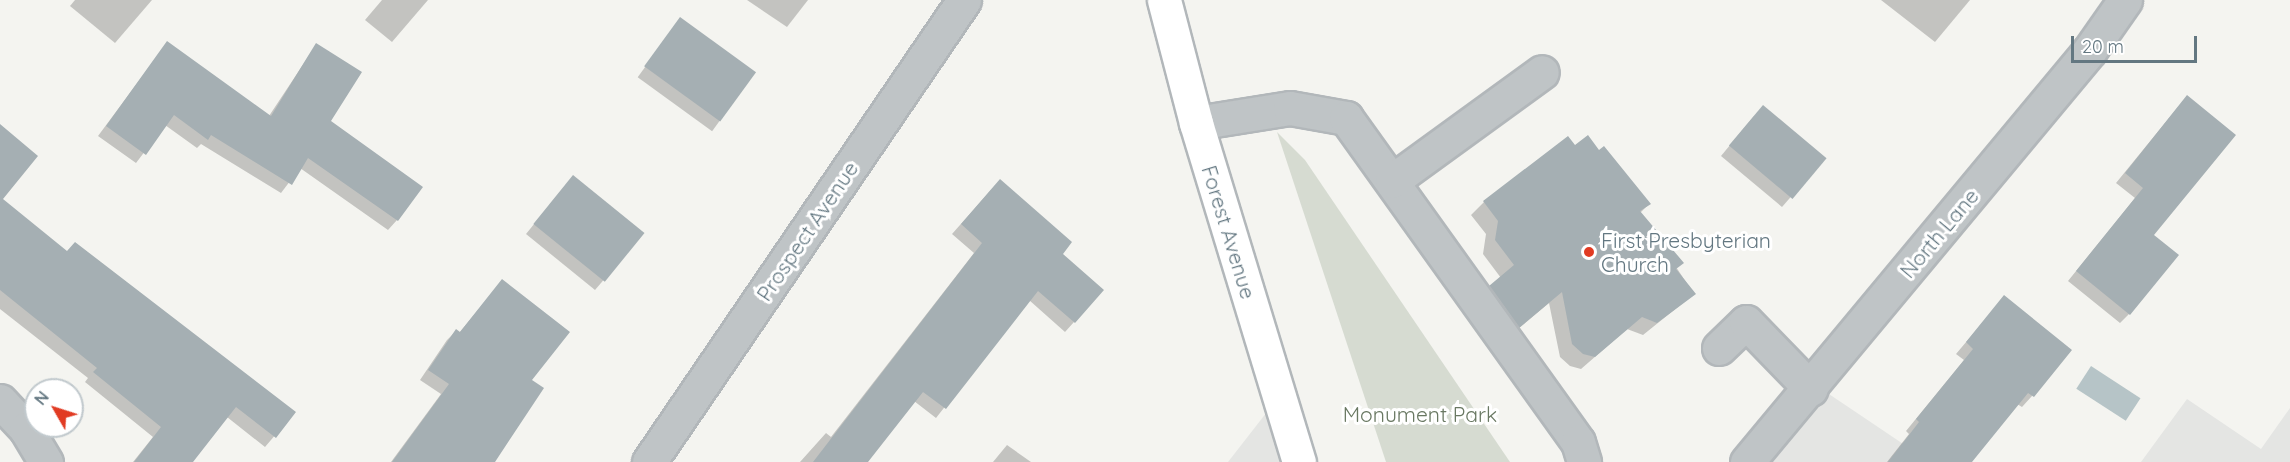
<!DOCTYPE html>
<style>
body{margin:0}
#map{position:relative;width:2290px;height:462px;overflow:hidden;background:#f4f4f0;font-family:Quicksand,sans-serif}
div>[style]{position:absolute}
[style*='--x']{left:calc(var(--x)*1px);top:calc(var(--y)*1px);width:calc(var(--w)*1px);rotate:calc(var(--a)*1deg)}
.built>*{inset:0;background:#e4e5e3}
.green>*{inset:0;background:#d6dbd1}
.water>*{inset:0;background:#b6c4c7;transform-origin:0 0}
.shadow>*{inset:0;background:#0003;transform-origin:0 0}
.building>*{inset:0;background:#a5afb3;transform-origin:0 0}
.roads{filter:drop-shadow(2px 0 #b2b7ba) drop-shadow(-2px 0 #b2b7ba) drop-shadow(0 2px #b2b7ba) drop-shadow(0 -2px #b2b7ba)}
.minor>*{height:33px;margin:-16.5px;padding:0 16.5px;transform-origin:16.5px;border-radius:16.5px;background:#bfc4c6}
.major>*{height:33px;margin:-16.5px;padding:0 16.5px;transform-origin:16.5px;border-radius:16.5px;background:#fff}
.dots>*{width:16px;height:16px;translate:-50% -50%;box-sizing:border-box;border:3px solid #fff;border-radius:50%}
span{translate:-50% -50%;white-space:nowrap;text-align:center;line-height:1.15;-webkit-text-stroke:6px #fff;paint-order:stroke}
.street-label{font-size:21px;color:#637781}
.poi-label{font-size:21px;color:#637781}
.left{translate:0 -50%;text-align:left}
.park-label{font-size:21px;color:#697862}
.north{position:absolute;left:24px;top:378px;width:60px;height:60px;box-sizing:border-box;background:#fff;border:2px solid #c1c9cd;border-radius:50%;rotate:309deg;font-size:16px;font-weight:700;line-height:24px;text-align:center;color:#637781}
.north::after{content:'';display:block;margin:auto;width:21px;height:27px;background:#e13b23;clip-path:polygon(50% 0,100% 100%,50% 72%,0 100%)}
.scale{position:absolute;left:2071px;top:36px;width:126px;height:27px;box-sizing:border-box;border:3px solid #637781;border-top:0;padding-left:8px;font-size:18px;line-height:21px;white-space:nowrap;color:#637781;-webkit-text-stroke:4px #fff;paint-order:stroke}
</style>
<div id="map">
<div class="built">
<div style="clip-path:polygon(1288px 385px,1310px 462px,1228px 462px)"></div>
<div style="clip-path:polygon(1817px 386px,1930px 462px,1750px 462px)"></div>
<div style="clip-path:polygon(2187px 399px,2261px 449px,2290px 408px,2290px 462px,2141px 462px)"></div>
</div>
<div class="green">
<div style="clip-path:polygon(1277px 132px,1305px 160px,1510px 462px,1386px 462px)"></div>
</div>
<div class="water">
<div style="left:2091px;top:366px;width:59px;height:27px;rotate:33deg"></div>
</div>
<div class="shadow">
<div style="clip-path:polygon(75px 0,152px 0,115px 43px,70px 6px)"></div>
<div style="clip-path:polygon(382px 0,428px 0,392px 42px,365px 20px)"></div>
<div style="clip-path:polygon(747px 0,808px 0,787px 27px)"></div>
<div style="clip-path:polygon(1881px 0,1970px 0,1935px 42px)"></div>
<div style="left:680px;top:19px;width:92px;height:72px;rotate:36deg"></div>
<div style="clip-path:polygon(167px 43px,269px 116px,316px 45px,329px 122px,397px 220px,388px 230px,300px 168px,281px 193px,201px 144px,197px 148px,165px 125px,136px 163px,98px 136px)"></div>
<div style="clip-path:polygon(2178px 107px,2152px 235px,2129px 314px,2120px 323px,2068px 281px,2135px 198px,2116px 183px)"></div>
<div style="clip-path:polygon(1754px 116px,1825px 158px,1782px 207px,1721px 156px)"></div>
<div style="clip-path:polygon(0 126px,1px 199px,67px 252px,294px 413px,265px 447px,227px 417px,191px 462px,133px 462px,153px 437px,85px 382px,88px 378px,0 309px)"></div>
<div style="clip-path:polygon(1575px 147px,1599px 152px,1649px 204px,1640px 213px,1694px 294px,1643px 335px,1627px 329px,1581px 369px,1570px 366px,1560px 357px,1549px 303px,1506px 339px,1477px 300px,1501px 278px,1483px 254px,1486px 234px,1471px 215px,1484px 202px)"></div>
<div style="clip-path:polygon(564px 187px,643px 234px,595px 290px,526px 234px)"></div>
<div style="clip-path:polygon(991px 190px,1060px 254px,1074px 322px,1065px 332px,1029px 300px,936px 418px,914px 401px,866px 462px,800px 462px,826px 433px,831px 437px,974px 253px,952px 234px)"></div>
<div style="clip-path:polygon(502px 281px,530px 381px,493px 462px,391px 462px,441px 394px,420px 380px,447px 340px,456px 331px,459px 333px)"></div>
<div style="clip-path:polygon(2004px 297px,2070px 350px,2032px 396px,2022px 407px,2017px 404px,1970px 462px,1887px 462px,1909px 434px,1906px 431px,1964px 360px,1956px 354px)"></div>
<div style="clip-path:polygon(1007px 445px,1031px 462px,993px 462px)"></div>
</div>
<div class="building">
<div style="left:680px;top:17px;width:94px;height:61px;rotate:36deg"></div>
<div style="clip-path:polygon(167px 41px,271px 116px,316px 43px,362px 72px,331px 121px,423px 187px,398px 221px,308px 158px,292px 185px,211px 135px,208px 140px,174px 115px,146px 155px,106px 126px)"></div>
<div style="clip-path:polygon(2187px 95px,2236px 135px,2154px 235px,2179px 255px,2130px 315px,2076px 271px,2143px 188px,2125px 173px)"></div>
<div style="left:1763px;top:105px;width:83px;height:53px;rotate:40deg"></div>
<div style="clip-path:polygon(0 124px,38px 156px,3px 199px,67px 251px,75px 242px,296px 412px,276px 438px,236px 407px,193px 462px,134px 462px,161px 427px,93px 372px,97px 368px,0 290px)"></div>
<div style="clip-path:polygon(1588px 135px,1599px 150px,1604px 146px,1651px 204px,1640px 211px,1684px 263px,1676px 269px,1696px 294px,1657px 323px,1642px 317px,1595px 357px,1583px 354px,1572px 344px,1562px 292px,1519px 328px,1489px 286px,1514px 265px,1495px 240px,1498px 221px,1483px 201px,1568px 136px,1575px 145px)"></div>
<div style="left:573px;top:175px;width:92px;height:63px;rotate:39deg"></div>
<div style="clip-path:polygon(1000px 179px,1072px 242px,1063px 254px,1104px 290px,1075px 323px,1038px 291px,946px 409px,923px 392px,868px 462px,813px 462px,982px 243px,961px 224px)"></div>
<div style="clip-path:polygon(502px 279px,570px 332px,532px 380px,544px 388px,495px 462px,392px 462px,449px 384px,428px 370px,456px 329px,460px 332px)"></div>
<div style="clip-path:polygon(2004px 295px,2072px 350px,2034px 397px,2028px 393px,1972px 462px,1888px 462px,1919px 422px,1916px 419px,1973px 349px,1966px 342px)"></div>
</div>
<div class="roads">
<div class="minor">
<div style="--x:1196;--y:123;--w:95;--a:-9.1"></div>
<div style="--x:1290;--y:108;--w:57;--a:10.1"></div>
<div style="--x:1346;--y:118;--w:398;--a:54.4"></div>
<div style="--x:1578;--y:442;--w:21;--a:73"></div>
<div style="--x:1392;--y:181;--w:185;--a:-36"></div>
<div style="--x:1719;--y:348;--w:37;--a:-44"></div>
<div style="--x:1746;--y:322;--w:93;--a:45.9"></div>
<div style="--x:0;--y:401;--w:38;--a:47"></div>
<div style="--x:26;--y:429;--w:39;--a:59"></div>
<div style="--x:649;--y:462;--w:559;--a:-55.71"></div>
<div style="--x:1747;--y:462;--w:536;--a:-50.22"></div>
<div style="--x:2090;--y:50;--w:61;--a:-55"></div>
</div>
<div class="major">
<div style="--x:1164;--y:0;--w:127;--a:75.4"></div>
<div style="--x:1196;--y:123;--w:354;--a:73.1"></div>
</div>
</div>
<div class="dots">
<div style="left:1589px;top:252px;background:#e13b23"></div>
</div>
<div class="street-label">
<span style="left:807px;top:231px;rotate:-56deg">Prospect Avenue</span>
<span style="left:1229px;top:232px;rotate:73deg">Forest Avenue</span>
<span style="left:1939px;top:233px;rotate:-50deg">North Lane</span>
</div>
<div class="poi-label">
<span class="left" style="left:1601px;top:252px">First Presbyterian<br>Church</span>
</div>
<div class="park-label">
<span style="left:1420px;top:414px">Monument Park</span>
</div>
<div class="north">N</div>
<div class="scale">20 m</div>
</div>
